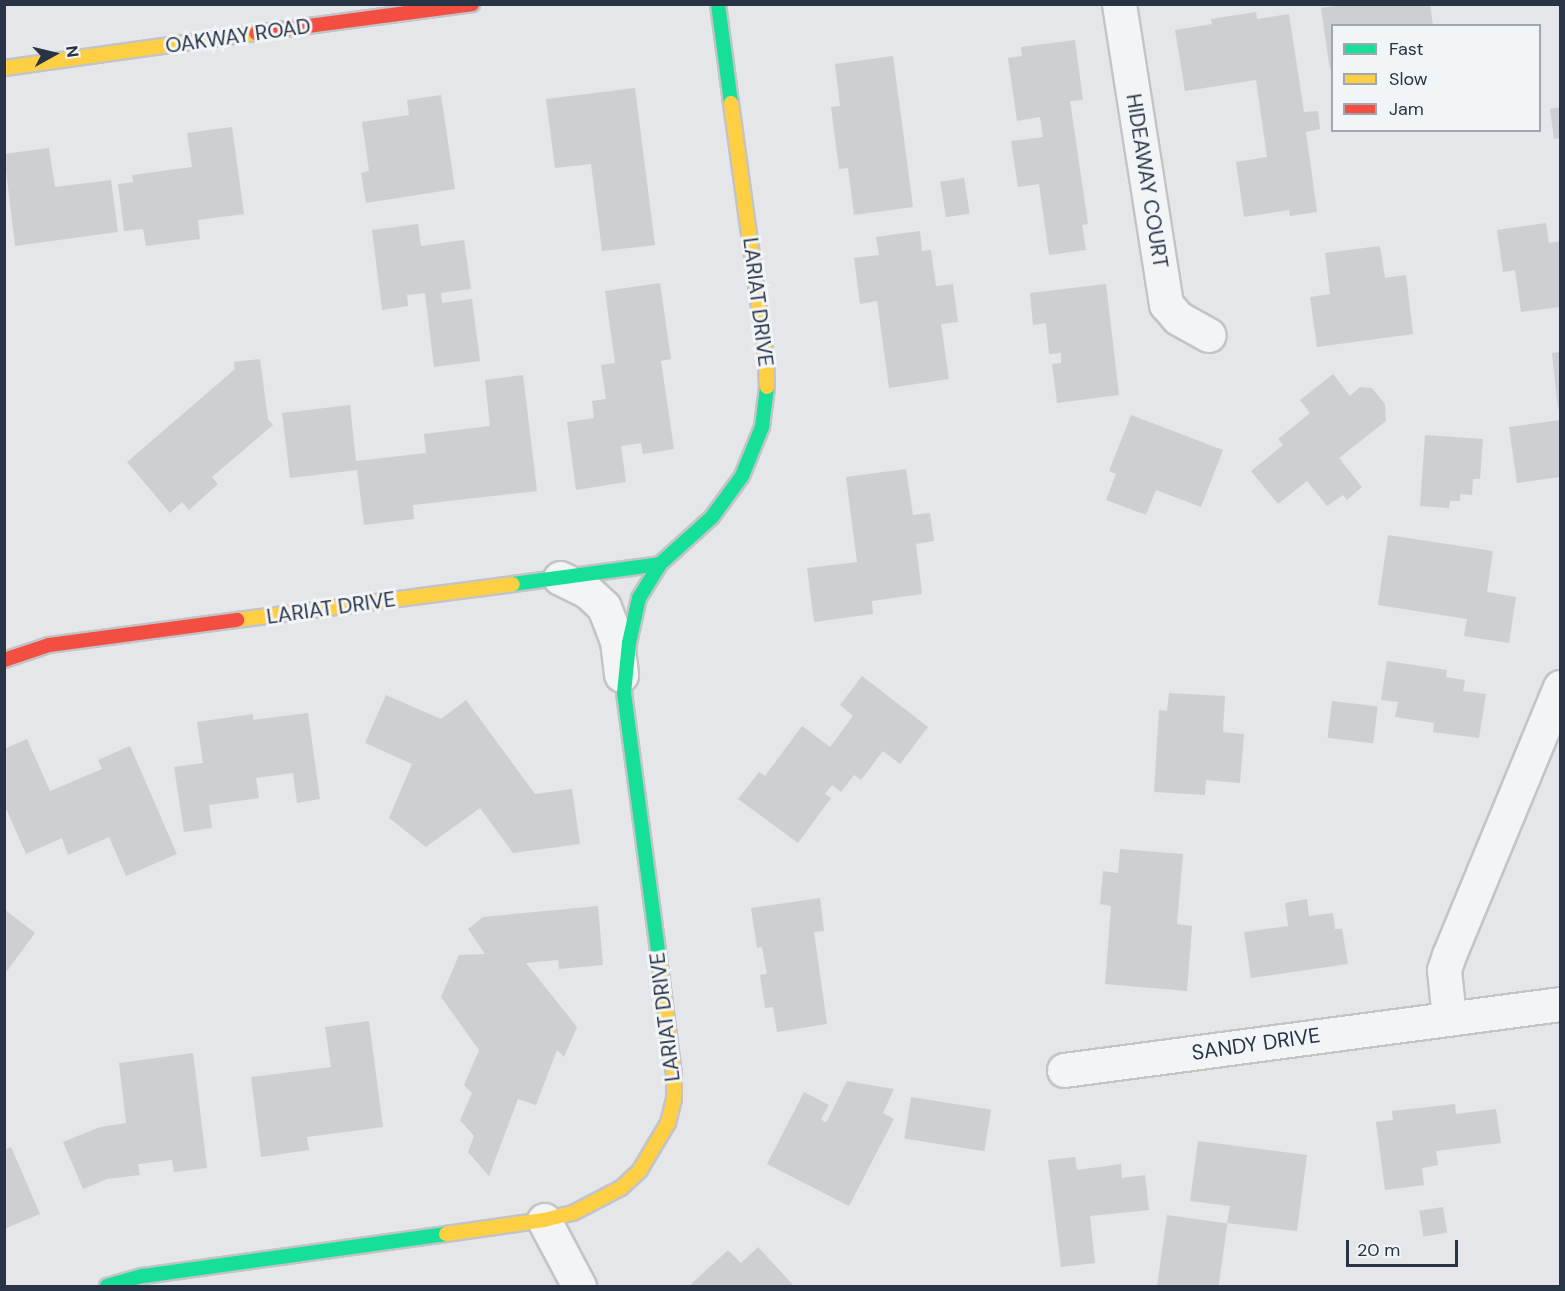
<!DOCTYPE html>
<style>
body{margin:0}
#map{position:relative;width:1565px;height:1291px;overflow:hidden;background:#e4e6e9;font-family:"DM Sans",sans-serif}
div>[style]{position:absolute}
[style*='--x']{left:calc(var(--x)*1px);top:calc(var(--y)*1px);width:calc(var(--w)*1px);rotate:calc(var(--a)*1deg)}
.building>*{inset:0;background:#cdcfd2;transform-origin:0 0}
.roads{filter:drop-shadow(2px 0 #c2c4c7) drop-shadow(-2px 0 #c2c4c7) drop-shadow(0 2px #c2c4c7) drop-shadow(0 -2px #c2c4c7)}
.street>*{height:33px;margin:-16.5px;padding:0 16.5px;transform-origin:16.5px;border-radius:16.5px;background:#f3f4f6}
.fast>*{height:14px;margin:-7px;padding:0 7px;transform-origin:7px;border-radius:7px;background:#16e098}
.slow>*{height:14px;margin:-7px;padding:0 7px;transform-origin:7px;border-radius:7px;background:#ffcf43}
.jam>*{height:14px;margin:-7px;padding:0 7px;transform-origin:7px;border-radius:7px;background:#f24e42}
span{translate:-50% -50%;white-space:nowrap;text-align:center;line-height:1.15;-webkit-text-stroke:6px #f2f5f8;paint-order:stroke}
.street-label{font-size:21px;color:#283345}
.frame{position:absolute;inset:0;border:6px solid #283345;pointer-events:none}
.legend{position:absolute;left:1331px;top:24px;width:210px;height:108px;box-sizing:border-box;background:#f2f5f8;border:2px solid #a1a7b0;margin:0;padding:8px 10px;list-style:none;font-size:18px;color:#283345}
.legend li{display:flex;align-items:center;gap:12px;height:30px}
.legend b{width:30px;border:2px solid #a1a7b0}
.north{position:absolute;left:24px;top:24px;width:60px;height:60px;-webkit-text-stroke:4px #f2f5f8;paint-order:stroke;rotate:82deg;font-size:16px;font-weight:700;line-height:24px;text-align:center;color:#283345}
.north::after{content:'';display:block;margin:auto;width:21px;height:27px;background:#283345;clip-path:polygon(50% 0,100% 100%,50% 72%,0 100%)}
.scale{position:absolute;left:1346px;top:1240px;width:112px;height:27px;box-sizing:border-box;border:3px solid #283345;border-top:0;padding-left:8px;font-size:18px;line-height:21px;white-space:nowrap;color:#283345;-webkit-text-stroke:4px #f2f5f8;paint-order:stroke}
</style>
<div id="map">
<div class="building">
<div style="clip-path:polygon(1348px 4px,1430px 4px,1433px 26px,1332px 26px,1332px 70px,1330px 70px,1321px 8px)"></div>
<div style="clip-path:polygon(1256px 12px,1257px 19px,1289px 14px,1304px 112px,1318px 111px,1320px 129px,1306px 132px,1317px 212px,1290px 216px,1289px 210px,1244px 217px,1236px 162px,1267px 157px,1256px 80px,1185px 91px,1175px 30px,1212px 24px,1211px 19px)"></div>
<div style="clip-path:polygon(1075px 40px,1083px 100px,1070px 101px,1088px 224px,1082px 225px,1086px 250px,1049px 255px,1039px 184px,1018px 187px,1011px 141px,1043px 137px,1040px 117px,1017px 121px,1008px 58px,1022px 56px,1021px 47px)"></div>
<div style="clip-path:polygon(893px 56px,913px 207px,854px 215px,848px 168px,839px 169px,831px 107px,840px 106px,835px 64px)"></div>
<div style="clip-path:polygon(635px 88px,655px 245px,602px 251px,591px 164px,555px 168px,546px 99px)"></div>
<div style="clip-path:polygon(441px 95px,455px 189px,366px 203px,361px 173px,369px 171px,362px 122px,409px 115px,407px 100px)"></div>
<div style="clip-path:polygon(1560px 107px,1560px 138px,1554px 139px,1550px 109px)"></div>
<div style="clip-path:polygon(232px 127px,244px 214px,198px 220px,200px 239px,146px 246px,143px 229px,124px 231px,118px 184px,133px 182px,132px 175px,192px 167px,187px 133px)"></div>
<div style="clip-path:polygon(49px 148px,55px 187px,111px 180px,118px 232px,15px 246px,4px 154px)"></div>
<div style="left:964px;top:178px;width:36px;height:24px;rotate:81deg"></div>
<div style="clip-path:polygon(1546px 223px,1549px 243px,1560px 241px,1560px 307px,1521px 312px,1515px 270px,1503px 272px,1497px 230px)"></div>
<div style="clip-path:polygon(418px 224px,421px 246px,464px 240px,471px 289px,441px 293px,442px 303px,472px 299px,480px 361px,434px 367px,425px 293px,407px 295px,408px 306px,382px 310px,372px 230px)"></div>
<div style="clip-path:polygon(920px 231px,922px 251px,931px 250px,936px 286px,953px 284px,958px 322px,941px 324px,949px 379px,889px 388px,877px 301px,860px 304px,854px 258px,879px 255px,876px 237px)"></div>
<div style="clip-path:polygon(1380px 246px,1385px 278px,1406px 275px,1413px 334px,1317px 347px,1310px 297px,1330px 294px,1325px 253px)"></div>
<div style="clip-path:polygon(660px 283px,671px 359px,661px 361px,674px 449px,643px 454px,641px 443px,621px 446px,626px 482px,576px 490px,567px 422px,594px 418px,592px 401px,606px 399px,601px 365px,615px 363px,605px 291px)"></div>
<div style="clip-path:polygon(1106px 284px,1119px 395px,1057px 403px,1052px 364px,1061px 363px,1061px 353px,1049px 354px,1046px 323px,1033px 325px,1030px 293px)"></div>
<div style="clip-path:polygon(1560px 352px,1560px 408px,1558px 409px,1552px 353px)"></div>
<div style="clip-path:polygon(260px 359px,268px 419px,273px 425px,212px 477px,218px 484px,189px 510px,182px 502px,170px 513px,127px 462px,235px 369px,234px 362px)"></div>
<div style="clip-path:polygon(1333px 374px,1350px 396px,1360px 387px,1372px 388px,1385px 404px,1386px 421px,1339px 458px,1362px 487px,1347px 500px,1343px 495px,1327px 506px,1307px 481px,1278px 504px,1251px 471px,1283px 445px,1278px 439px,1310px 413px,1300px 400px)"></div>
<div style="clip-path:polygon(523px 375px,537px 491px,413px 505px,414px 519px,364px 525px,357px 470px,290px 478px,282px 413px,350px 405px,356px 461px,426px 453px,424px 434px,490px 426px,485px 380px)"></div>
<div style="clip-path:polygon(1131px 415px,1223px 450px,1201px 507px,1156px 490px,1146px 515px,1106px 500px,1116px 474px,1109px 471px)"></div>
<div style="clip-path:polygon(1560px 420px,1560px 477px,1517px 483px,1509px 427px)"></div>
<div style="clip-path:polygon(1425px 435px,1483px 439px,1480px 479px,1473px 479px,1472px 495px,1460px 494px,1460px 501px,1450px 501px,1449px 508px,1420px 506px)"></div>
<div style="clip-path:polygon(906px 469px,913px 515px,930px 513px,934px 541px,916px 544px,922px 594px,872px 601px,873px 614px,814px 622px,807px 568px,857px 562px,846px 477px)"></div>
<div style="clip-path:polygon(1388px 535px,1493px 551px,1487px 592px,1516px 597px,1509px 643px,1464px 636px,1467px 619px,1378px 605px)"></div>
<div style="clip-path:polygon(1387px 661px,1447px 670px,1446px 677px,1465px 680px,1463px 691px,1486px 694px,1479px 738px,1433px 732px,1434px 723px,1395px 717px,1398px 702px,1381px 700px)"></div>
<div style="clip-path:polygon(862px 676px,928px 727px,900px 764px,883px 751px,861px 780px,854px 775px,841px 792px,832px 785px,825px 794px,831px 798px,798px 843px,738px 799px,759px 772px,765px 776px,802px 726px,830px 747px,853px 716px,840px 705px)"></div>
<div style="clip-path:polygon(1169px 693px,1225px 696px,1223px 732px,1244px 734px,1240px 783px,1206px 780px,1205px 795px,1154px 792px,1159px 710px,1167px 711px)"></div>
<div style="clip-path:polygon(386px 695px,441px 719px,466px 700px,535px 794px,572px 789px,580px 844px,513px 853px,480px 808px,426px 847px,389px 818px,412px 764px,365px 743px)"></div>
<div style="left:1332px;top:701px;width:46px;height:37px;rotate:7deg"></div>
<div style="clip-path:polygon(308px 713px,320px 799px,297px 803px,293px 773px,256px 778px,259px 798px,209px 805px,212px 828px,184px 832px,174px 767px,203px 763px,197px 722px,253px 714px,253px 720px)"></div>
<div style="clip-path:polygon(27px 739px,50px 791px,102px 769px,98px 760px,130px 746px,177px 854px,126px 876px,109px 837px,68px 855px,62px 838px,26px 854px,4px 804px,4px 749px)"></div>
<div style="clip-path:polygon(1120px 849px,1183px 854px,1177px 924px,1192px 926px,1187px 991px,1105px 984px,1111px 906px,1100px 904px,1103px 871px,1118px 873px)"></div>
<div style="clip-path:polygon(820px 898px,824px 931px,814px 932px,827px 1024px,777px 1032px,773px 1007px,765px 1008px,760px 975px,767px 974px,762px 947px,757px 948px,751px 908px)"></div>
<div style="clip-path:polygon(1307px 899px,1309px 916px,1333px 913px,1335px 929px,1342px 929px,1348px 964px,1251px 978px,1244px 932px,1288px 926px,1285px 903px)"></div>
<div style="clip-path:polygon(598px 906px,603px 965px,559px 969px,558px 960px,526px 963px,577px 1027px,564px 1057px,557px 1050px,536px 1105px,518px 1099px,489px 1176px,468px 1152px,474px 1136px,460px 1120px,472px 1093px,464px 1085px,479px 1050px,441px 997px,459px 955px,485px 954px,468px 929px,483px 917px)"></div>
<div style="clip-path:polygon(4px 909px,35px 933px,4px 975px)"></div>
<div style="clip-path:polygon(369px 1021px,383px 1127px,307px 1137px,309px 1150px,261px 1157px,251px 1077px,331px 1067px,325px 1027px)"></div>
<div style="clip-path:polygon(193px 1053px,207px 1168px,174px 1172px,172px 1160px,138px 1164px,140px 1175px,107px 1179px,83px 1189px,63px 1142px,100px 1127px,126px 1123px,119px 1063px)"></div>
<div style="clip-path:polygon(847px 1081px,894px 1089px,883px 1113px,894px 1119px,849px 1206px,767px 1164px,804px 1092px,829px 1105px,821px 1119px,826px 1123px)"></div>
<div style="left:911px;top:1097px;width:81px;height:42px;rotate:9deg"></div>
<div style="clip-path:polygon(1455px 1104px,1456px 1114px,1496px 1109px,1501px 1143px,1436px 1151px,1438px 1165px,1422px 1168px,1424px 1185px,1385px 1190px,1376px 1122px,1393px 1120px,1392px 1111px)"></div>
<div style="clip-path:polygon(1198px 1141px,1307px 1155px,1297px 1231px,1227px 1223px,1230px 1206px,1190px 1201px)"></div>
<div style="clip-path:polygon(11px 1147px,40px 1214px,4px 1229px,4px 1150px)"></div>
<div style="clip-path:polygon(1075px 1157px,1077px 1170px,1121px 1164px,1122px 1178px,1145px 1175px,1149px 1210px,1090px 1216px,1095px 1263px,1061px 1267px,1048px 1160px)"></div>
<div style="left:1443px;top:1207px;width:26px;height:24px;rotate:81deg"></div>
<div style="left:1167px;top:1215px;width:61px;height:72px;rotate:8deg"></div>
<div style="clip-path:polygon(758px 1247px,794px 1286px,689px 1286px,728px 1250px,741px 1263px)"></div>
</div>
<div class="roads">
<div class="street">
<div style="--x:1119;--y:4;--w:304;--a:81.1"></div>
<div style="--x:1166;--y:304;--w:18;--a:49"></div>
<div style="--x:1178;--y:318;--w:35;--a:29"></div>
<div style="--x:560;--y:578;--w:30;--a:26"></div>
<div style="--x:587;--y:591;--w:23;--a:43"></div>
<div style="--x:604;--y:607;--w:36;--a:69"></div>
<div style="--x:617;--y:641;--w:34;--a:83"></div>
<div style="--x:1449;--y:1018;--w:48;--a:-95.9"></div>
<div style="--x:1444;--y:970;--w:16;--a:-72"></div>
<div style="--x:1449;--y:955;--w:290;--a:-67.5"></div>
<div style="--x:1064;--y:1070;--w:500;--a:-7.58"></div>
<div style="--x:544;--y:1220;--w:75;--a:62.1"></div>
</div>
<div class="fast">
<div style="--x:718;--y:4;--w:100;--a:82.5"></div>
<div style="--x:513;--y:584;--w:148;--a:-7.7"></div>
<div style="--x:660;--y:966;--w:275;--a:-97.5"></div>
<div style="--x:624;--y:693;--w:50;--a:-84.3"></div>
<div style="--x:629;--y:643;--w:46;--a:-77.5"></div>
<div style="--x:639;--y:598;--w:40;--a:-58"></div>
<div style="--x:660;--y:564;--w:70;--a:-42.1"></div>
<div style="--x:712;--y:517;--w:51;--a:-53.8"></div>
<div style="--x:742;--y:476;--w:53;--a:-67.8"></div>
<div style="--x:762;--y:427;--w:40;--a:-82.9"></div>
<div style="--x:107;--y:1286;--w:37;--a:-16"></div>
<div style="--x:143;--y:1276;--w:306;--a:-7.9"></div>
</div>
<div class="slow">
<div style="--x:4;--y:68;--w:254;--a:-7.9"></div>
<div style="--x:731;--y:103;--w:258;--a:82.2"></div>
<div style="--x:766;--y:359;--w:28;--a:88"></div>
<div style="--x:237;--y:620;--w:278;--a:-7.4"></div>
<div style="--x:446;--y:1234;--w:99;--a:-8.1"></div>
<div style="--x:544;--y:1220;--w:30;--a:-14"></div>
<div style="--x:573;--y:1213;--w:54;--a:-27.5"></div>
<div style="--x:621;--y:1188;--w:26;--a:-43"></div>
<div style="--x:640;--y:1170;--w:55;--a:-59.2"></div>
<div style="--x:668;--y:1123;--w:25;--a:-76"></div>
<div style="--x:674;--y:1099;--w:24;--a:-90"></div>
<div style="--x:674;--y:1075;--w:110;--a:-97.3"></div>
</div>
<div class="jam">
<div style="--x:256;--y:33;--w:218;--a:-7.6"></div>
<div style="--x:4;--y:660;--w:47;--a:-18.4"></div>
<div style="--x:49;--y:645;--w:190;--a:-7.6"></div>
</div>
</div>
<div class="street-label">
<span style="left:238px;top:36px;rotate:-8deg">OAKWAY ROAD</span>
<span style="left:1147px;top:181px;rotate:81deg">HIDEAWAY COURT</span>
<span style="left:758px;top:302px;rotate:83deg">LARIAT DRIVE</span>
<span style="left:331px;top:608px;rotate:-8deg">LARIAT DRIVE</span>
<span style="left:665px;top:1017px;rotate:-97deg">LARIAT DRIVE</span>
<span style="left:1256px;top:1044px;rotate:-8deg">SANDY DRIVE</span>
</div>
<div class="frame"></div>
<ul class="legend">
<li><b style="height:8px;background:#16e098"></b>Fast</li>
<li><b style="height:8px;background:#ffcf43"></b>Slow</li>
<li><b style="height:8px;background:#f24e42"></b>Jam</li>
</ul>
<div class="north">N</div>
<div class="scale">20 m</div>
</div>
